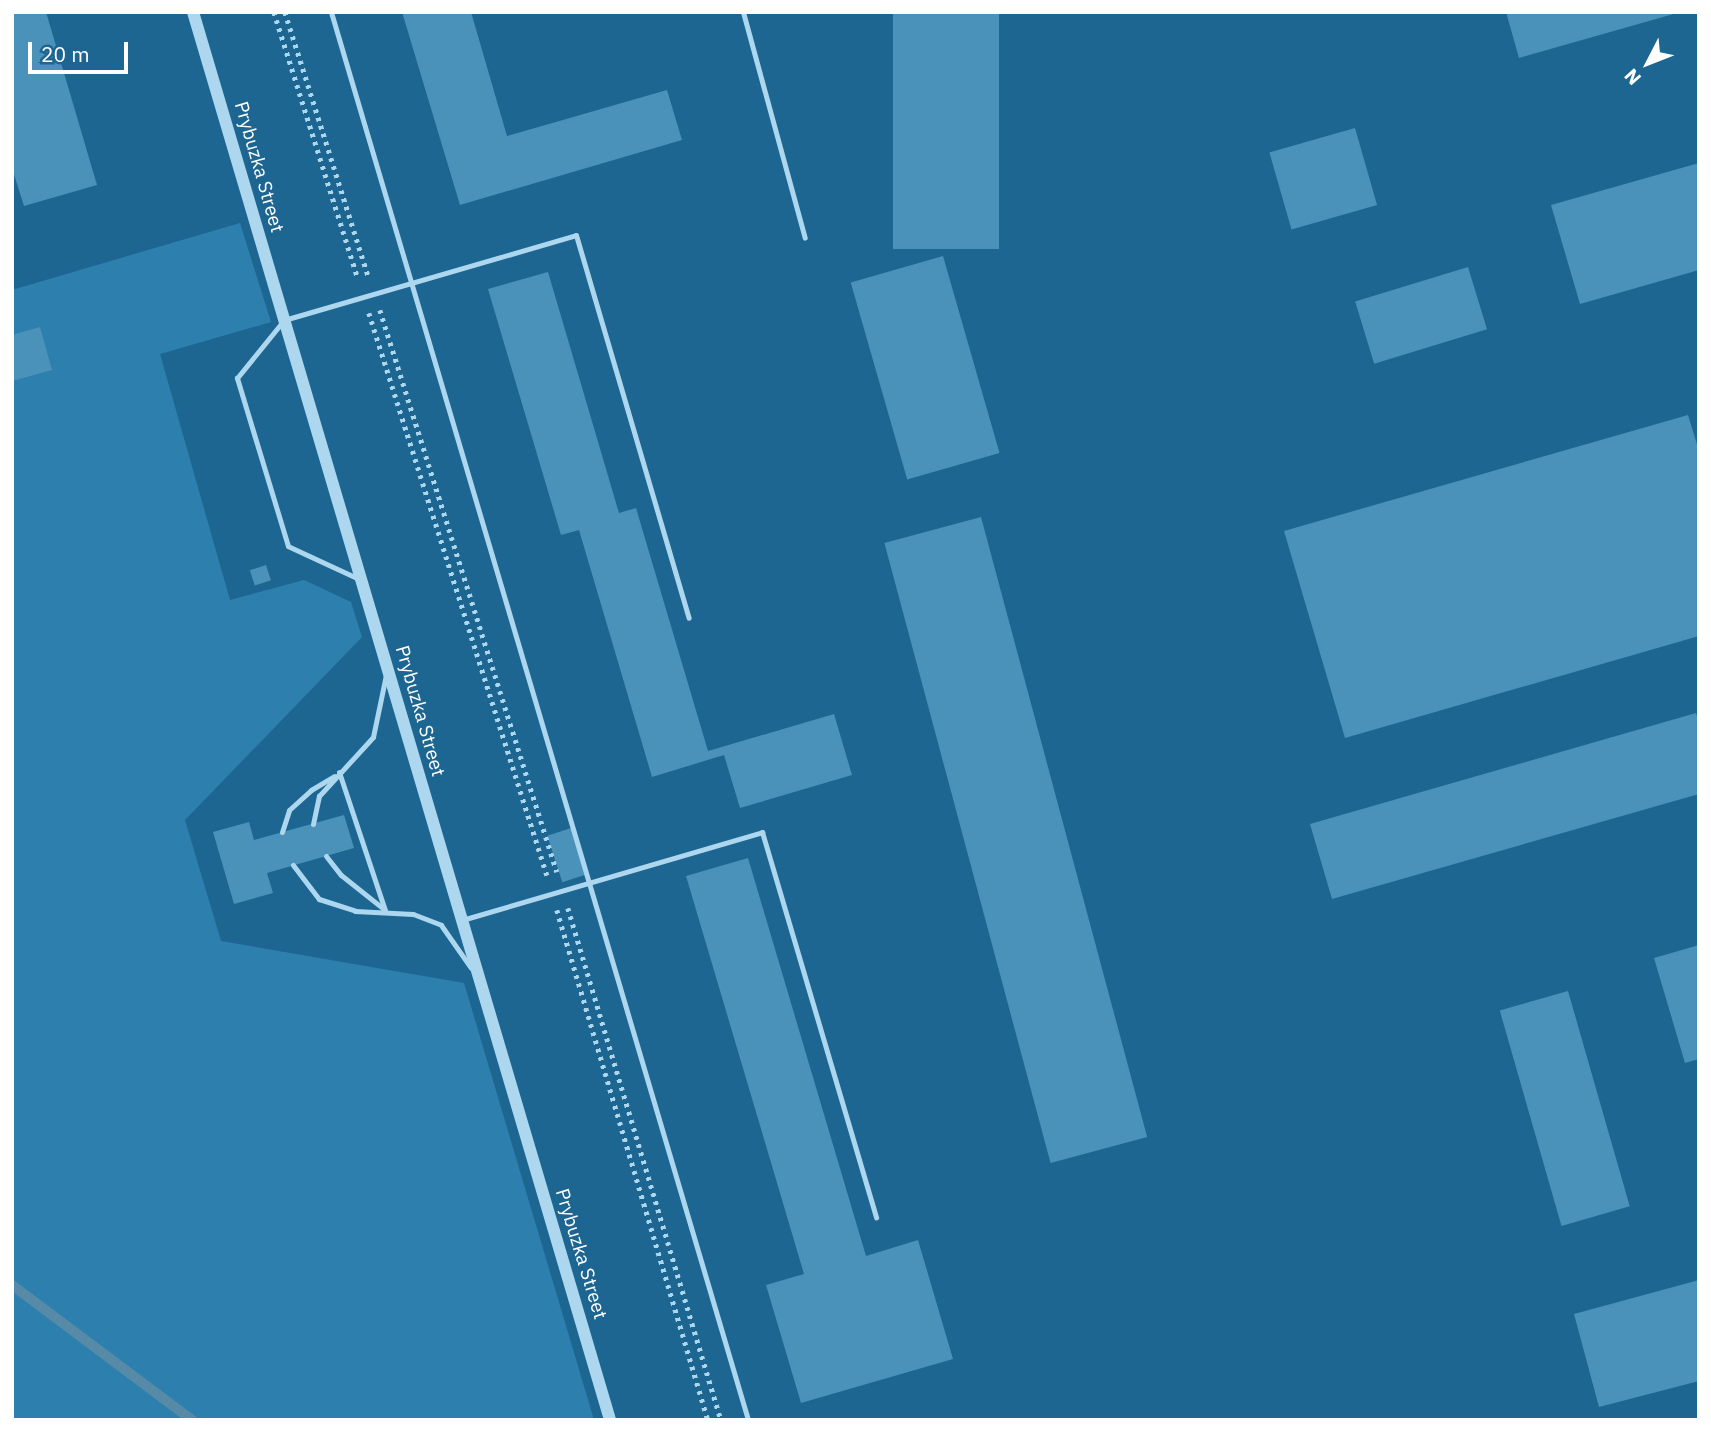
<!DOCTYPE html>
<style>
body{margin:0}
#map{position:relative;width:1711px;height:1432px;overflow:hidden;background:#1d6692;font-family:"IBM Plex Sans",sans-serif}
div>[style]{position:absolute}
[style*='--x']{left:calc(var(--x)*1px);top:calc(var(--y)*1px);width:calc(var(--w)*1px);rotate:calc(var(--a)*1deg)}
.green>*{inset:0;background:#2d80ad}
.stream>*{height:10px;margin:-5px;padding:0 5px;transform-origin:5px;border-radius:5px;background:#578aa7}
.building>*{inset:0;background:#4a92ba;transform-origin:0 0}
.path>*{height:4.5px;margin-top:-2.25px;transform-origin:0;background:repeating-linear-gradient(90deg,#add7ee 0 3.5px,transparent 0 8.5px)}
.service>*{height:5px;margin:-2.5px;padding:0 2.5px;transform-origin:2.5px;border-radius:2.5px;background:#add7ee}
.tertiary>*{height:12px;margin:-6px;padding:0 6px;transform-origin:6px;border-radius:6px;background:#add7ee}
span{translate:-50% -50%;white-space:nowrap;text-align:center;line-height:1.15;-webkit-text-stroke:5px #1d6692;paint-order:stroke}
.street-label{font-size:19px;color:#fff}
.frame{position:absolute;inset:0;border:14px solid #fff;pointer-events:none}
.north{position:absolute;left:1613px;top:28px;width:70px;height:70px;-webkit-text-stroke:5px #1d6692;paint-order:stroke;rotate:228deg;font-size:19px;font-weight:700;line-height:28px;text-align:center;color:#fff}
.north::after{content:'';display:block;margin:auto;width:24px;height:32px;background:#fff;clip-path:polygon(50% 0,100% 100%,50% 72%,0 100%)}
.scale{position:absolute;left:28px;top:42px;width:100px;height:32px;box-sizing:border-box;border:4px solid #fff;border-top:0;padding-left:9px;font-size:21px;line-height:24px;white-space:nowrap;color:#fff;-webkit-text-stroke:5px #1d6692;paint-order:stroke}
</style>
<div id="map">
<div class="green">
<div style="clip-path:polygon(240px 223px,271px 322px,160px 354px,230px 600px,304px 580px,351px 602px,362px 637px,185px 820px,221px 941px,464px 983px,594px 1420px,12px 1420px,12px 290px)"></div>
</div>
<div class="stream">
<div style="--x:12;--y:1285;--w:225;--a:36.9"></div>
</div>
<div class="building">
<div style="clip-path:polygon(12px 12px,46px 12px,97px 185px,24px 206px,12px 168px)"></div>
<div style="clip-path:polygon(402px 12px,471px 12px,507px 136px,667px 90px,682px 140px,460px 205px)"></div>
<div style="left:893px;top:12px;width:106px;height:237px"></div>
<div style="clip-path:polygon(1506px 12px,1677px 12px,1677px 13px,1519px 58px)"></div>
<div style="left:1355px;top:128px;width:80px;height:89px;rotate:74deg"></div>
<div style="clip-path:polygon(1699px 163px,1699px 270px,1580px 304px,1551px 205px)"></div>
<div style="left:943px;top:256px;width:205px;height:96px;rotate:74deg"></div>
<div style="left:1468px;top:267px;width:65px;height:118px;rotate:73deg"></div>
<div style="clip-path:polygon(548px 272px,619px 513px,636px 508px,708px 751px,834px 714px,852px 775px,740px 808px,724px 755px,652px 777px,579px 530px,561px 535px,488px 289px)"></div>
<div style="clip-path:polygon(40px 327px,52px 370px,12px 381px,12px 335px)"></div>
<div style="clip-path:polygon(1688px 415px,1699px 451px,1699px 636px,1345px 738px,1284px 531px)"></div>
<div style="left:981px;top:517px;width:642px;height:100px;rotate:75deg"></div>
<div style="left:266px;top:565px;width:16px;height:17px;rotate:72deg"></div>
<div style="clip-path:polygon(1696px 713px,1699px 723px,1699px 794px,1332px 899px,1310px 824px)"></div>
<div style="clip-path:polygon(344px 815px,354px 848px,267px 873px,273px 893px,234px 904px,213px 832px,249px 822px,254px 840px)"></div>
<div style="left:571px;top:828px;width:49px;height:25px;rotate:72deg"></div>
<div style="clip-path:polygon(748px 858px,866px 1256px,918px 1240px,953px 1359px,801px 1403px,766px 1285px,804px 1274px,686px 876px)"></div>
<div style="clip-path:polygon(1699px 945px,1699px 1059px,1685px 1063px,1654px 958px)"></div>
<div style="left:1568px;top:991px;width:224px;height:71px;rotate:74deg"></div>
<div style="clip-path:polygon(1699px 1280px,1699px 1381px,1599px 1407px,1574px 1314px)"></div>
</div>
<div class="path">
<div style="--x:274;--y:12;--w:279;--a:72.5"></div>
<div style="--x:285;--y:12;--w:276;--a:72.5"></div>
<div style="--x:380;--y:310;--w:589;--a:72.52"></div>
<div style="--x:369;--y:313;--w:590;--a:72.43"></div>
<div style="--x:568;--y:908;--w:534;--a:73.36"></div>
<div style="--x:557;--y:910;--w:532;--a:73.51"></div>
</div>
<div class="service">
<div style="--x:331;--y:12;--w:1468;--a:73.5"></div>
<div style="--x:743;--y:12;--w:234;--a:74.7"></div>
<div style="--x:359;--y:579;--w:78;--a:-155.1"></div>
<div style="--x:288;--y:546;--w:176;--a:-106.9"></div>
<div style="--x:237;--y:378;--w:75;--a:-51"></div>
<div style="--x:284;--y:320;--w:304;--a:-16.2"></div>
<div style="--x:576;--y:235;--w:399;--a:73.6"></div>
<div style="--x:339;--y:772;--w:145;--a:71.6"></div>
<div style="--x:313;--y:824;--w:29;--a:-78"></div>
<div style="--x:319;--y:796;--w:80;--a:-47.5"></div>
<div style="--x:373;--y:737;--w:63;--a:-78.2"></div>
<div style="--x:282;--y:832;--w:23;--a:-72"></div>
<div style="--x:289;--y:810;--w:30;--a:-42"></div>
<div style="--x:311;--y:790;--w:27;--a:-31"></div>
<div style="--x:326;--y:856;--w:24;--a:52"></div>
<div style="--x:341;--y:875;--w:56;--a:38.5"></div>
<div style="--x:293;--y:865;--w:43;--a:52.6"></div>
<div style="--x:319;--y:899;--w:38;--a:18"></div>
<div style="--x:355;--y:911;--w:58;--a:3"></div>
<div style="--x:413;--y:914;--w:30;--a:21"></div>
<div style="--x:441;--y:925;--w:52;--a:55.1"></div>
<div style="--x:462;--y:920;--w:313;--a:-16.3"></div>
<div style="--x:762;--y:832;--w:402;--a:73.5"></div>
</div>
<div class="tertiary">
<div style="--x:193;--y:12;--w:1468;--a:73.5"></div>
</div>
<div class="street-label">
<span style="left:259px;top:167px;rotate:74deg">Prybuzka Street</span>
<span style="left:420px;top:711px;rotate:74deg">Prybuzka Street</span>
<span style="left:581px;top:1254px;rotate:73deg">Prybuzka Street</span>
</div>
<div class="frame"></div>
<div class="north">N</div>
<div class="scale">20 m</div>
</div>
